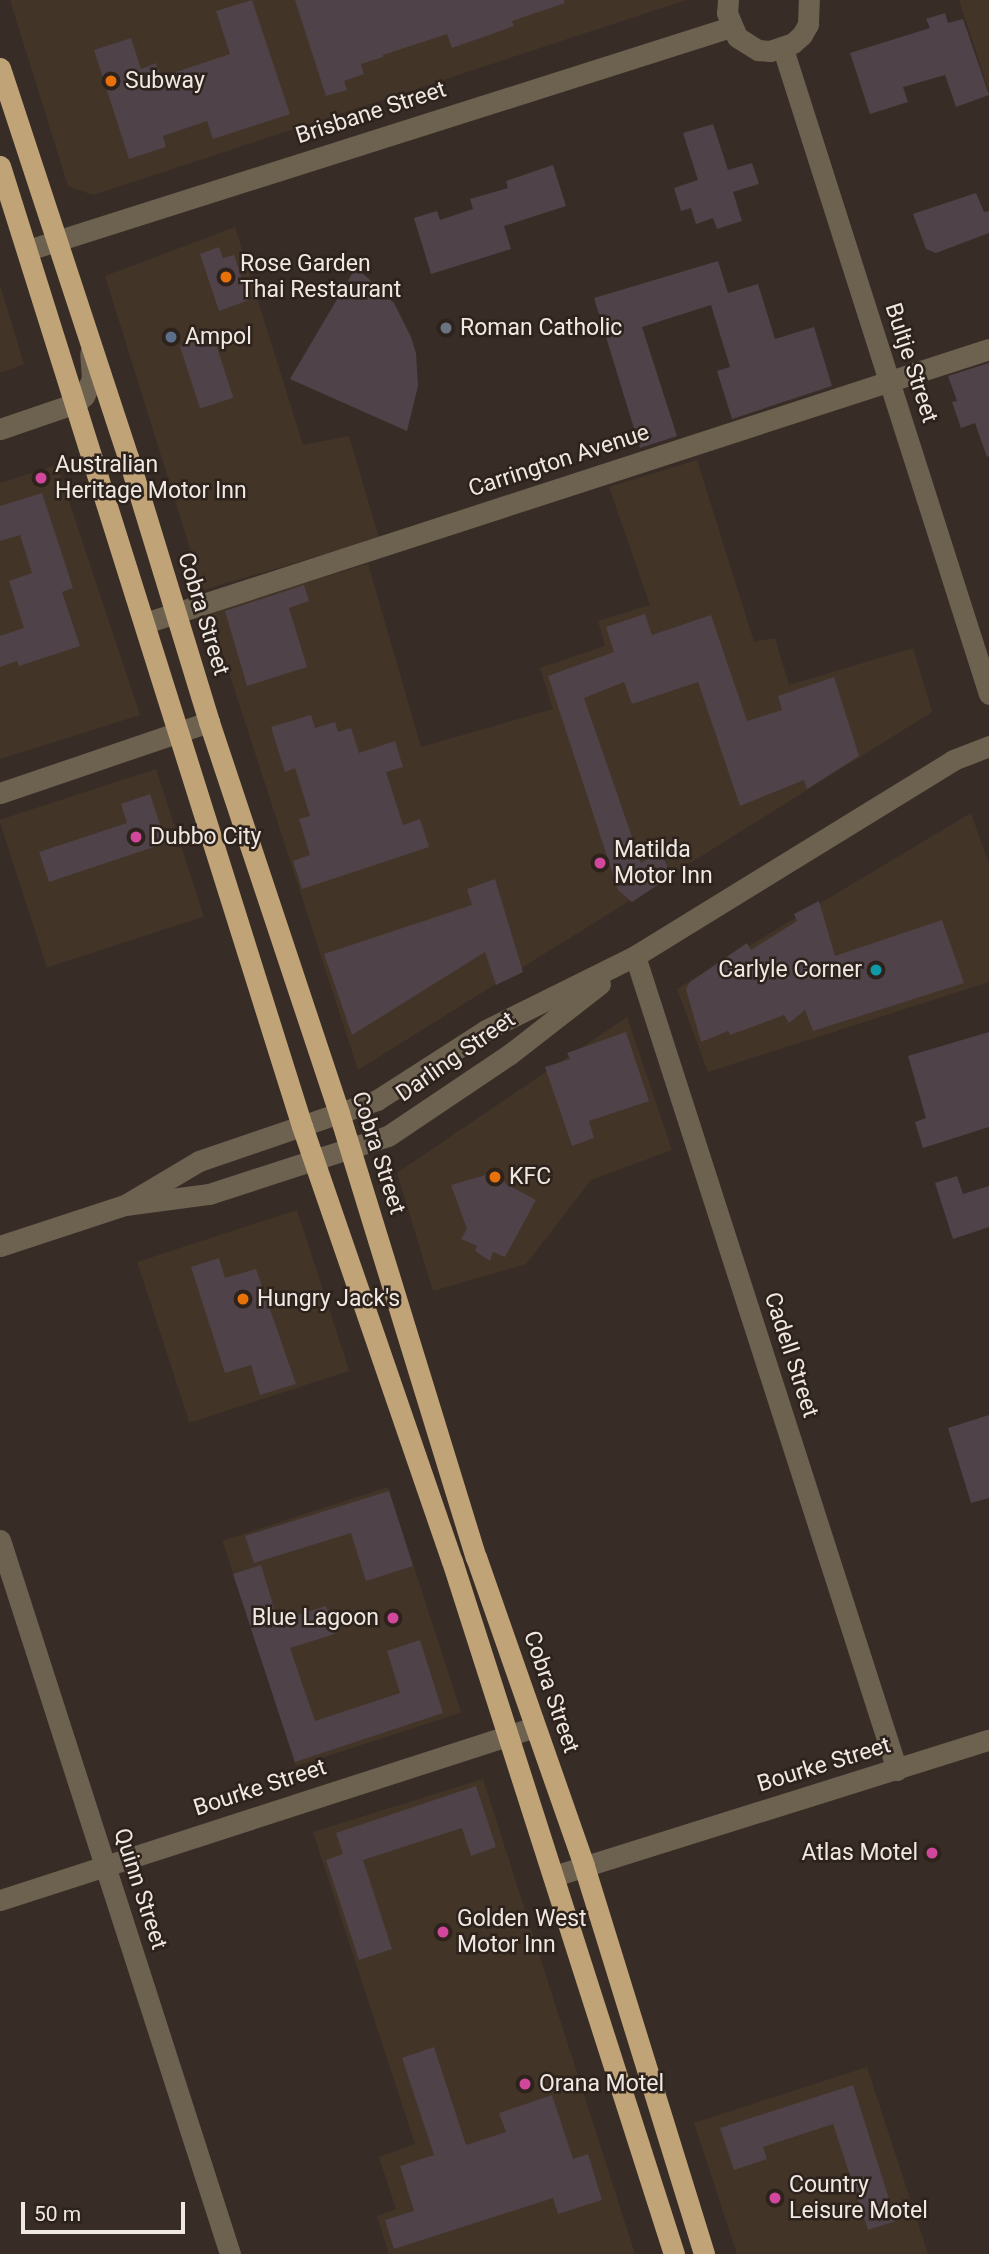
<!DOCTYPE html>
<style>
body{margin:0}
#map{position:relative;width:989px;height:2254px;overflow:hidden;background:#382d26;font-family:Roboto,sans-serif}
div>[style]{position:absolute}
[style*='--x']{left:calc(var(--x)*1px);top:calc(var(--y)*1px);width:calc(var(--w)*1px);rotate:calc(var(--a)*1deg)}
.built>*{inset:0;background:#433428;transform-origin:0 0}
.building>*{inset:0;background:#4f4248;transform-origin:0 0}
.minor>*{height:21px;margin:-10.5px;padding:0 10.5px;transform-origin:10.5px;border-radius:10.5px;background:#6d6150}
.highway>*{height:21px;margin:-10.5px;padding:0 10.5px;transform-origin:10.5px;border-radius:10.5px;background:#c1a378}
.dots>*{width:19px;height:19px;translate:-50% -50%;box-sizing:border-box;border:4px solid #2d231c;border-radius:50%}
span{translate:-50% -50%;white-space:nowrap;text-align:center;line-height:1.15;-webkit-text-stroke:5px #2d231c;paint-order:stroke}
.poi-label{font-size:23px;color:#efe8e3}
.left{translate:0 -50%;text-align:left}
.right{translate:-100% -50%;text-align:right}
.street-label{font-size:23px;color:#efe8e3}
.scale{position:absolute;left:21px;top:2202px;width:164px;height:32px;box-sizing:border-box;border:4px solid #efe8e3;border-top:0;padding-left:9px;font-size:21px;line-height:24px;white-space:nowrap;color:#efe8e3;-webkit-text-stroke:5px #2d231c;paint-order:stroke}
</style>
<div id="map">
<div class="built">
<div style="clip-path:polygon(10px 0,686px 0,93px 195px,68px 186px)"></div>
<div style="clip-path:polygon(959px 0,989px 0,989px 92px)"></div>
<div style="clip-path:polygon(235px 227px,303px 445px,349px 436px,379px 538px,203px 590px,105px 276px)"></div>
<div style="clip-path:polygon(0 285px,24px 364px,0 373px)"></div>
<div style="clip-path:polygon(697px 460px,754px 642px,775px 638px,789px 685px,913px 648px,932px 712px,358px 1070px,209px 611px,368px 564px,421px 747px,553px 709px,540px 668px,605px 646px,598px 621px,650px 605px,609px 487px)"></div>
<div style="clip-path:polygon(57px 465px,140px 715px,0 759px,0 483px)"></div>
<div style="left:156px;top:769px;width:155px;height:165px;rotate:72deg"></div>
<div style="clip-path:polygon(971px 813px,989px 864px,989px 982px,708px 1072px,677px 989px)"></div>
<div style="clip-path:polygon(627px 1017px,672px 1150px,591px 1180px,526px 1264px,433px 1291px,397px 1173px)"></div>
<div style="left:297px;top:1210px;width:169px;height:168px;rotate:72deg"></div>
<div style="left:388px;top:1487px;width:237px;height:174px;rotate:72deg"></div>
<div style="clip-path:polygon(483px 1779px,635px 2254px,389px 2254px,377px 2216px,396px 2209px,379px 2157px,415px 2144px,313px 1832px)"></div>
<div style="clip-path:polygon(867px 2067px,928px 2254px,737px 2254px,694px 2123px)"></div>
</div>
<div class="building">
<div style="clip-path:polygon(252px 0,290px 114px,213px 139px,207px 121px,163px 136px,166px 147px,129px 159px,94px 50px,131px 38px,141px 69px,156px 63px,161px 77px,230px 54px,216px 11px)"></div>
<div style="clip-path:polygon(295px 0,564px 0,565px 3px,512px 21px,514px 26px,452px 48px,447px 34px,383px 55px,383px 57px,361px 64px,364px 74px,344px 81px,347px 90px,326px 96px)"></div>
<div style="clip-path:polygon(945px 13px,948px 23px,963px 19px,989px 95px,956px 107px,945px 75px,903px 87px,908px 102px,870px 114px,850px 53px,930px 28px,926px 19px)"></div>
<div style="clip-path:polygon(713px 124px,728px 170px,752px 163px,759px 184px,733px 192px,742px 221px,717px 229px,713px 218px,696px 224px,691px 208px,681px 211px,674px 188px,698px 180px,683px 133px)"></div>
<div style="clip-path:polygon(553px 165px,566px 206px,504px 226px,511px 249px,431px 274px,414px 218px,437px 211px,440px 220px,473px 209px,470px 199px,508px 188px,506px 181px)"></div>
<div style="clip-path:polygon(976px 193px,984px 212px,989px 211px,989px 233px,936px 253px,926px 249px,913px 214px)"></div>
<div style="clip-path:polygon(219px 247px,223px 258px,234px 255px,249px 300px,219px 311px,200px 254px)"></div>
<div style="clip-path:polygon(718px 261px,728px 293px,758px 284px,775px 339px,814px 327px,832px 386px,732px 419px,717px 371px,730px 367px,711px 305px,642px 327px,677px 436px,640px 448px,594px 298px)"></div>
<div style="clip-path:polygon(356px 267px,394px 303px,411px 337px,416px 353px,418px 386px,407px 431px,290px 379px)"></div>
<div style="left:213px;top:335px;width:66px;height:35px;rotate:72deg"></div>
<div style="clip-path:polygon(989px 363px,989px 456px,987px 457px,975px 423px,961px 428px,952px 402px,957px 401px,948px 376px)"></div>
<div style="clip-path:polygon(42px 493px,73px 588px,62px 592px,80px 646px,19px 666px,17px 661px,0 667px,0 636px,24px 628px,9px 581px,32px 573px,20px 535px,0 541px,0 506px)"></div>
<div style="clip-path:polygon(304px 585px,309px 601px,289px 608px,307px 667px,247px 686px,225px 611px)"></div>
<div style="clip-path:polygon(645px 614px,652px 635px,711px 615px,747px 721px,782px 710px,778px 696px,834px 677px,859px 756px,807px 789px,804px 780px,740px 806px,698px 682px,632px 704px,624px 682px,584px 698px,641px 863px,661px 851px,671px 876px,632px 902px,618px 890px,548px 676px,614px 652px,606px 627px)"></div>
<div style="clip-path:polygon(311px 715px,315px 728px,335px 722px,338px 732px,351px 728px,359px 753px,395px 741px,403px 767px,386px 772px,403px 825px,420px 819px,429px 847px,302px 889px,293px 861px,310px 855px,299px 819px,310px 816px,295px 768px,285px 772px,271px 727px)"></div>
<div style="clip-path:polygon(150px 794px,166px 843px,49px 882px,39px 852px,127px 823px,121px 804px)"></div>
<div style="clip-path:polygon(495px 879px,523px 972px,496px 985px,485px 952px,352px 1035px,324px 954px,472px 905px,467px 889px)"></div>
<div style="clip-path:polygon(819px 901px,835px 956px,942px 920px,964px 983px,813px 1031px,805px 1010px,789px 1023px,784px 1015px,730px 1035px,728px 1031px,701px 1042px,686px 989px,690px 982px,747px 943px,751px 950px,797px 921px,794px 914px)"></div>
<div style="clip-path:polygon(626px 1032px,649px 1101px,589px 1121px,594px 1138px,572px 1146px,545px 1067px,570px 1059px,567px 1053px)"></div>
<div style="clip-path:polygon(989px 1032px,989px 1127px,923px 1148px,915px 1122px,926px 1118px,908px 1056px)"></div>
<div style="clip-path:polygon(499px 1171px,506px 1184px,536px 1200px,505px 1257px,493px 1252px,490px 1261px,475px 1251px,477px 1246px,461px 1239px,467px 1229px,451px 1185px)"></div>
<div style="clip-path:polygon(957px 1176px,963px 1194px,989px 1186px,989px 1227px,953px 1239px,935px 1183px)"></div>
<div style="clip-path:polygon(219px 1258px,225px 1278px,256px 1269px,296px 1384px,260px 1395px,251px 1365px,225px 1373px,191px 1267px)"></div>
<div style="clip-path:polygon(989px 1415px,989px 1498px,971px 1503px,948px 1428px)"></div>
<div style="clip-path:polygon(389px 1491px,413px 1566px,366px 1581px,351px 1533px,254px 1563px,245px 1536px)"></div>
<div style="clip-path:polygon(261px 1565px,278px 1621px,326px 1606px,335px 1634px,290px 1648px,315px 1721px,400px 1693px,387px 1651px,420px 1640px,443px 1713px,295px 1762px,233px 1574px)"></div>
<div style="clip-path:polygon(476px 1786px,496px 1847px,471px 1856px,462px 1828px,363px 1860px,392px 1949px,359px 1960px,326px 1860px,343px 1854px,336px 1833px)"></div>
<div style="clip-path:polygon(434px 2047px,466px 2145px,506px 2132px,499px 2113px,552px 2095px,573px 2159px,588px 2154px,602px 2200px,558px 2214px,553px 2198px,394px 2249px,385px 2220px,414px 2211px,400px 2166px,434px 2155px,402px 2058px)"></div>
<div style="clip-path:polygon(853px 2085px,896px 2221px,868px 2230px,833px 2124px,763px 2147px,767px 2159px,734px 2170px,720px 2128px)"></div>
</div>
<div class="minor">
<div style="--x:728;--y:0;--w:13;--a:94"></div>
<div style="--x:727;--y:13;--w:26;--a:67"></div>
<div style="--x:737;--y:37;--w:25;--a:32"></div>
<div style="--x:758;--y:50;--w:12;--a:5"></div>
<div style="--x:770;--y:51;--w:24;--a:-19"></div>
<div style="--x:793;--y:43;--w:12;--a:-42"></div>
<div style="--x:802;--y:35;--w:13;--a:-61"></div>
<div style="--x:808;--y:24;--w:24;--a:-88"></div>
<div style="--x:783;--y:49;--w:677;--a:72.29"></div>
<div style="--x:28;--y:250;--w:738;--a:-17.6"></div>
<div style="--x:0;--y:429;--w:80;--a:-18.9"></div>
<div style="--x:76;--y:403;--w:11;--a:-41"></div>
<div style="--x:84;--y:396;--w:19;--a:-65"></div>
<div style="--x:92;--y:379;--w:26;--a:-94"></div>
<div style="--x:145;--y:623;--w:887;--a:-17.99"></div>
<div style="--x:0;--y:793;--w:221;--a:-18.8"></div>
<div style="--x:635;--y:956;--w:855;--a:72.16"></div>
<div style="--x:125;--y:1205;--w:86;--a:-30.7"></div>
<div style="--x:199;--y:1161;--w:188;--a:-18.9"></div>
<div style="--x:377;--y:1100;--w:130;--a:-32.7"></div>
<div style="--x:486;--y:1030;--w:166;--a:-26.4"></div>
<div style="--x:635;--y:956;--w:374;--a:-31.6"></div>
<div style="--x:953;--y:760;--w:39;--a:-21"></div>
<div style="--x:0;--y:1246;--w:132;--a:-18.2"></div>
<div style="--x:125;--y:1205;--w:85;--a:-7.5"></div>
<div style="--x:209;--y:1194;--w:188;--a:-18"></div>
<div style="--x:388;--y:1136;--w:147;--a:-33.9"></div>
<div style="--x:510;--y:1054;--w:114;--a:-37.9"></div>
<div style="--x:0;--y:1540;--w:750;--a:72.14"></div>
<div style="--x:554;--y:1876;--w:456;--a:-17.4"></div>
<div style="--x:0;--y:1900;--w:562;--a:-17.92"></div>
</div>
<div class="highway">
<div style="--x:0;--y:68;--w:410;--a:71.8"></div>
<div style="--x:128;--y:457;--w:277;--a:73"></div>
<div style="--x:209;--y:722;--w:412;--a:71.6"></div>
<div style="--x:339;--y:1113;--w:465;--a:72.9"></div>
<div style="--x:476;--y:1557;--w:327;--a:70.7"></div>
<div style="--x:584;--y:1866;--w:406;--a:72.8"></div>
<div style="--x:0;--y:166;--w:1006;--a:72.54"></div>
<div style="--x:302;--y:1126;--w:460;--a:71"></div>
<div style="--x:452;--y:1561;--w:728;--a:72.24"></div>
</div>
<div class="dots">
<div style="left:111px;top:81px;background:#e8710a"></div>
<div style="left:226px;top:277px;background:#e8710a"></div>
<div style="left:446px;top:328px;background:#6b7280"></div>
<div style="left:171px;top:337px;background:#5c6f8a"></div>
<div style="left:41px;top:478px;background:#d1479c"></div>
<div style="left:136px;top:837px;background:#d1479c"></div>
<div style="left:600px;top:863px;background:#d1479c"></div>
<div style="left:876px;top:970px;background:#0f9aa8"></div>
<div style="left:495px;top:1177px;background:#e8710a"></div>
<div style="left:243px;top:1299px;background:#e8710a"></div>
<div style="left:393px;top:1618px;background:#d1479c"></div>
<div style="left:932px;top:1853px;background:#d1479c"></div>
<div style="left:443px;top:1932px;background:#d1479c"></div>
<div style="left:525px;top:2084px;background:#d1479c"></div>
<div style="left:775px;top:2198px;background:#d1479c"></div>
</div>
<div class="poi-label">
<span class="left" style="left:125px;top:81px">Subway</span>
<span class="left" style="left:240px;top:277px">Rose Garden<br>Thai Restaurant</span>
<span class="left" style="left:460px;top:328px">Roman Catholic</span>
<span class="left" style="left:185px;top:337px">Ampol</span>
<span class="left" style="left:55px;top:478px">Australian<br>Heritage Motor Inn</span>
<span class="left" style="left:150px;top:837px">Dubbo City</span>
<span class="left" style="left:614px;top:863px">Matilda<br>Motor Inn</span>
<span class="right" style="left:862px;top:970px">Carlyle Corner</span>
<span class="left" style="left:509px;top:1177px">KFC</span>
<span class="left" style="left:257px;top:1299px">Hungry Jack's</span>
<span class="right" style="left:379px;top:1618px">Blue Lagoon</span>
<span class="right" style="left:918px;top:1853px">Atlas Motel</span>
<span class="left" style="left:457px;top:1932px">Golden West<br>Motor Inn</span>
<span class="left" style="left:539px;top:2084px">Orana Motel</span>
<span class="left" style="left:789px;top:2198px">Country<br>Leisure Motel</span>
</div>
<div class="street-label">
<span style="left:371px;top:113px;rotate:-18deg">Brisbane Street</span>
<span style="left:911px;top:363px;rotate:72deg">Bultje Street</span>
<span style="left:559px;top:461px;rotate:-18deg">Carrington Avenue</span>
<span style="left:203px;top:614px;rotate:73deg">Cobra Street</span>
<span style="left:456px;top:1057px;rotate:-35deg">Darling Street</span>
<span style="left:378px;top:1153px;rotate:72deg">Cobra Street</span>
<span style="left:791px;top:1355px;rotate:72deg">Cadell Street</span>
<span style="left:551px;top:1692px;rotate:71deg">Cobra Street</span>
<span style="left:824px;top:1765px;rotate:-17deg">Bourke Street</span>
<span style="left:260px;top:1788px;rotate:-18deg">Bourke Street</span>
<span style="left:140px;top:1889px;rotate:72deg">Quinn Street</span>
</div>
<div class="scale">50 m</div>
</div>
